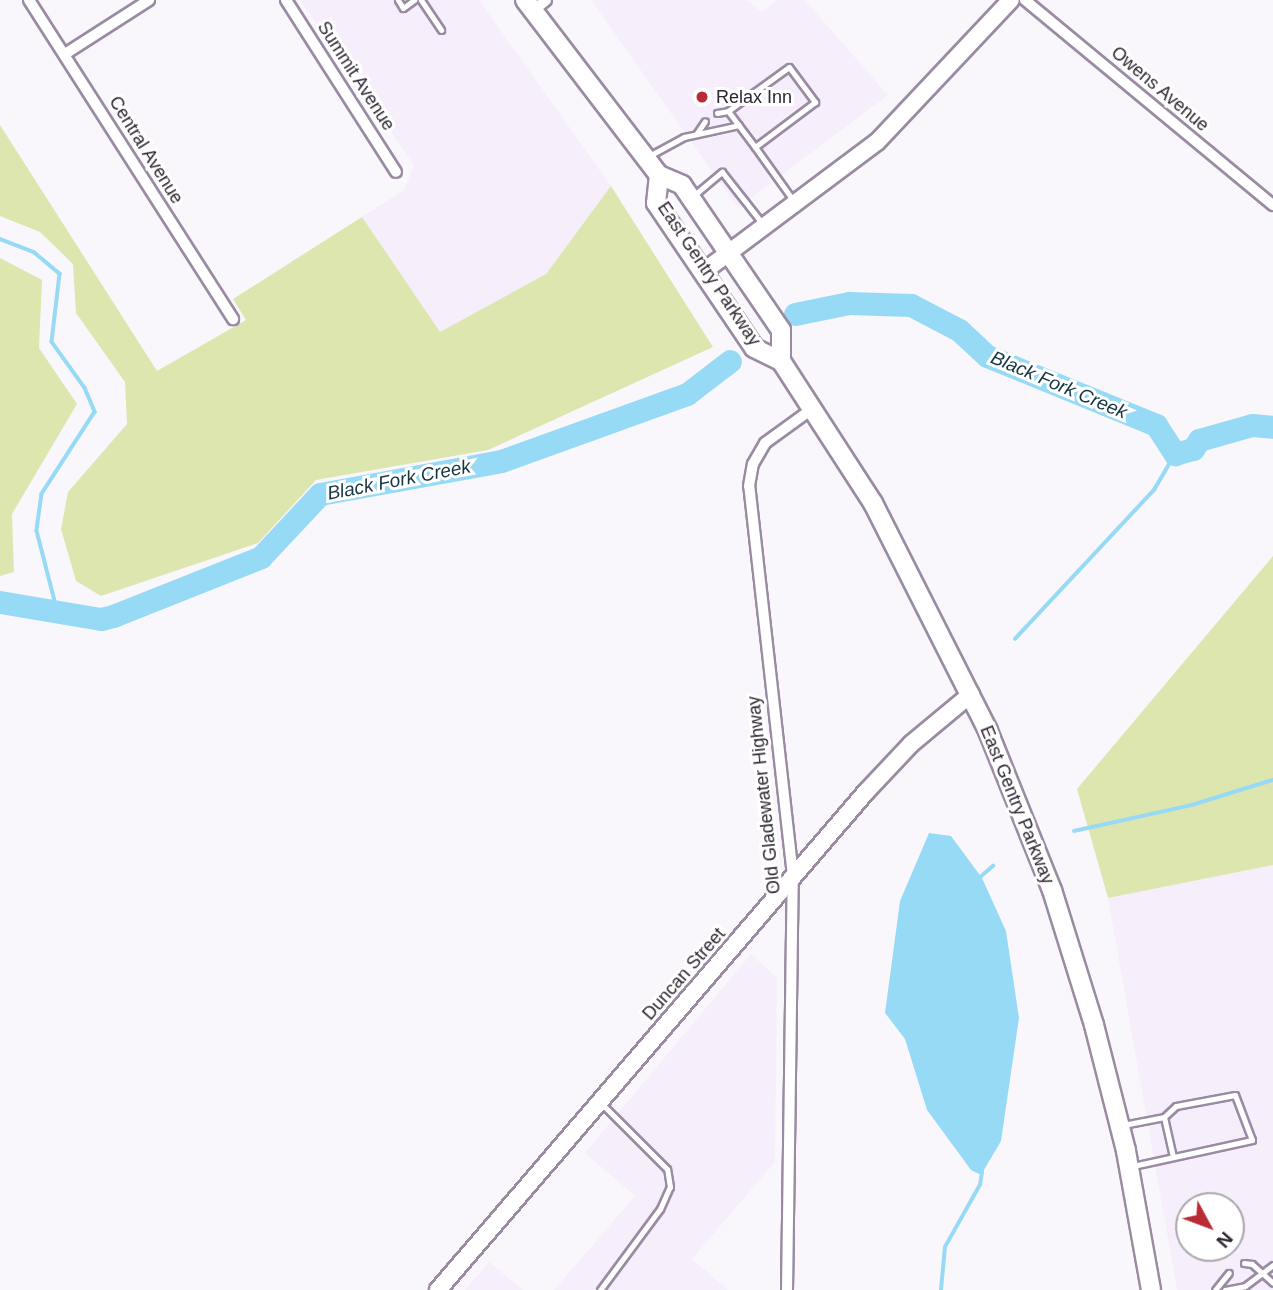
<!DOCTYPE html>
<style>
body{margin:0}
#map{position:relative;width:1273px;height:1290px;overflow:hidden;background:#faf7fc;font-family:Arial,sans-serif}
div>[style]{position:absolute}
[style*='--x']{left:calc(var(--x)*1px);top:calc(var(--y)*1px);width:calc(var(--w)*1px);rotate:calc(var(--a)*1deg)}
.built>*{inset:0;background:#f6eefb}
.green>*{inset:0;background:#dde6af}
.water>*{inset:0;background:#97daf6}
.stream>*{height:3.5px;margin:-1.75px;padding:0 1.75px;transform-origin:1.75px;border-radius:1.75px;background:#97daf6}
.river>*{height:23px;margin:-11.5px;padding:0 11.5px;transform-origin:11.5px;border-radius:11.5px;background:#97daf6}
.roads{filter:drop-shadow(2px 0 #9a8ba3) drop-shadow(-2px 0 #9a8ba3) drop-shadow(0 2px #9a8ba3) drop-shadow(0 -2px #9a8ba3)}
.lane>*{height:5px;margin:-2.5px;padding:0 2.5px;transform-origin:2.5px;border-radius:2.5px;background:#fff}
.street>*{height:10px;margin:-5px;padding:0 5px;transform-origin:5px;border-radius:5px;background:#fff}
.secondary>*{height:16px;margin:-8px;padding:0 8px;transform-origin:8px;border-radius:8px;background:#fff}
.primary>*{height:18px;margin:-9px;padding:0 9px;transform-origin:9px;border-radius:9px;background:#fff}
.dots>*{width:19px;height:19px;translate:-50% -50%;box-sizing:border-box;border:4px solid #fff;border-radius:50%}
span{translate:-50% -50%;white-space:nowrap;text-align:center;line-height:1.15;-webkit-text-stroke:6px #fff;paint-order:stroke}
.street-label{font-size:18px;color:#2d2630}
.poi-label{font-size:18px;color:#2d2630}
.left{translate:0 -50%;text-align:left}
.water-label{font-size:19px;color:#153541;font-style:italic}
.north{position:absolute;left:1175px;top:1192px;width:70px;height:70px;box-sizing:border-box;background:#fff;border:2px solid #aba8ac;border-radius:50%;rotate:131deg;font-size:19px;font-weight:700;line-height:28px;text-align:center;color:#2d2630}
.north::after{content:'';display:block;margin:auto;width:24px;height:32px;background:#bb2b37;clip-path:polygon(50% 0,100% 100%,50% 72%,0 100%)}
</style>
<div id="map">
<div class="built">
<div style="clip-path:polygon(300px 0,479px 0,611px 186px,546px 274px,439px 333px,362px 217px,404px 190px,414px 165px)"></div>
<div style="clip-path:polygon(591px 0,747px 0,762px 12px,777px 0,805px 0,888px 95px,738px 208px)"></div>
<div style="clip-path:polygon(evenodd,1273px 865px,1273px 1290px,1177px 1290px,1108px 898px,1273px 865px,1189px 1206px,1231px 1206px,1231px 1248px,1189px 1248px,1189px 1206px)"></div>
<div style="clip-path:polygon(751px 954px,777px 978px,775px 1162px,692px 1259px,728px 1290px,554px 1290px,635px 1196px,585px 1153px)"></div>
<div style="clip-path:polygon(489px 1262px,523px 1290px,465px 1290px)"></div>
</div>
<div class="green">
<div style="clip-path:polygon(0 125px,157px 371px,246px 320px,233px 299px,362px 217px,440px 332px,546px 274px,611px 186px,713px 347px,488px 450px,316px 480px,258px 543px,101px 596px,76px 581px,61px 529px,68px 492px,127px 424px,125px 382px,76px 313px,73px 264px,40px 232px,0 216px)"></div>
<div style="clip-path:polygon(0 258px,42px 280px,39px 348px,77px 404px,12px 514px,14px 572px,0 576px)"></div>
<div style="clip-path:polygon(1273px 556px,1273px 865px,1108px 898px,1077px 789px)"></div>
</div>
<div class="water">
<div style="clip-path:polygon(929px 833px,951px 836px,982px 878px,1006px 931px,1019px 1018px,1001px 1141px,981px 1175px,971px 1170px,927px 1110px,905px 1039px,885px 1013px,900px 901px)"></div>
</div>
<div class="stream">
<div style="--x:0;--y:239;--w:36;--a:21"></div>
<div style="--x:34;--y:252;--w:34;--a:40"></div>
<div style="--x:60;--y:274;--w:68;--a:96.7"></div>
<div style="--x:52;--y:342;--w:57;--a:54.3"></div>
<div style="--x:85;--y:388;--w:26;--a:67"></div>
<div style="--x:95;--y:412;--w:98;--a:122.9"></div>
<div style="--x:42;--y:494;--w:37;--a:98"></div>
<div style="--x:37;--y:531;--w:81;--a:75.6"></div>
<div style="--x:1015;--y:639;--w:204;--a:-47"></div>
<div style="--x:1154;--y:490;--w:42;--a:-59.7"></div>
<div style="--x:1074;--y:831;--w:121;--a:-12.4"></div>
<div style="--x:1192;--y:805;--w:85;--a:-17.2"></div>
<div style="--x:978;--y:879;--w:20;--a:-41"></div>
<div style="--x:941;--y:1290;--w:43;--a:-84.7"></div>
<div style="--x:945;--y:1247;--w:71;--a:-60.6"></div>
<div style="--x:980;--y:1185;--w:13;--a:-81"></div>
</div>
<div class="river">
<div style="--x:795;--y:314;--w:55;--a:-11.5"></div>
<div style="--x:849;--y:303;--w:62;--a:1.8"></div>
<div style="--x:911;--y:305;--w:54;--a:27.5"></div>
<div style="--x:959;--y:330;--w:38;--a:43"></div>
<div style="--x:987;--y:356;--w:183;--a:22.2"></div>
<div style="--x:1156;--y:425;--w:35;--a:57"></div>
<div style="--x:1175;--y:454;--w:19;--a:-16"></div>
<div style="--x:1193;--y:449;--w:11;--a:-56"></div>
<div style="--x:1199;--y:440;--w:55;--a:-15.8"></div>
<div style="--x:1252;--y:425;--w:21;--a:5"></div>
<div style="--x:0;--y:602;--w:102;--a:9.6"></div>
<div style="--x:101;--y:619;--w:12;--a:-14"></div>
<div style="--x:113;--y:616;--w:159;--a:-21.7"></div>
<div style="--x:261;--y:557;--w:86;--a:-46.9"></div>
<div style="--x:320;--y:494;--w:184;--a:-10.3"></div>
<div style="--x:501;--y:461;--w:198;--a:-19.8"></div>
<div style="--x:687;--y:394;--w:54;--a:-37.5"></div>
</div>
<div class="roads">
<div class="lane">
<div style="--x:398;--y:0;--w:9;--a:58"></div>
<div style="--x:403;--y:8;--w:14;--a:-36"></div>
<div style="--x:421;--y:0;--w:36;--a:56"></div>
<div style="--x:717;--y:113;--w:11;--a:-10"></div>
<div style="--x:697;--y:133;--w:14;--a:-56"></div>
<div style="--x:755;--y:147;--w:45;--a:-126.9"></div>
<div style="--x:728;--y:111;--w:75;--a:-35.8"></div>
<div style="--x:789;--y:67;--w:44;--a:53.4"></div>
<div style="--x:815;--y:102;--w:75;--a:143.1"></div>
<div style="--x:755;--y:147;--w:65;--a:54.4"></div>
<div style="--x:647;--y:157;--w:42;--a:-28.4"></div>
<div style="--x:684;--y:137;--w:56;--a:-12.3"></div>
<div style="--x:693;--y:196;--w:38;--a:-40"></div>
<div style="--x:722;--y:172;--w:65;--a:51.9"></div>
<div style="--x:1164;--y:1117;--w:41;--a:77.3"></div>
<div style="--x:1123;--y:1125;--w:42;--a:-11"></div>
<div style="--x:1164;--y:1117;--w:16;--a:-43"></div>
<div style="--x:1176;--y:1106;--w:60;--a:-10.6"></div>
<div style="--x:1235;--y:1095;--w:48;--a:69.3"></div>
<div style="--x:1252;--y:1140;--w:122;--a:167.7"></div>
<div style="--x:1244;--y:1263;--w:8;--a:7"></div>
<div style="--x:1252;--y:1264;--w:28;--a:42"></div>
<div style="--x:600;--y:1290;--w:101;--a:-53.5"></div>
<div style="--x:660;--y:1209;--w:24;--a:-66"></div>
<div style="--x:670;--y:1187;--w:18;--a:-99"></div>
<div style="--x:667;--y:1169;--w:92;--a:-135"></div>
<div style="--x:1215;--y:1290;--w:22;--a:-51"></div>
<div style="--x:1225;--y:1290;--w:20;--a:-11"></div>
<div style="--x:1245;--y:1286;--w:35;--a:-37"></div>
</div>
<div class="street">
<div style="--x:29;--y:0;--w:379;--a:57.4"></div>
<div style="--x:286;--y:0;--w:204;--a:57.4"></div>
<div style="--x:1025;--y:0;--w:322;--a:39.6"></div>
<div style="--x:533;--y:11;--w:17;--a:-40"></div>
<div style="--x:65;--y:54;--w:100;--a:-32.7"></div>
<div style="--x:787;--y:1290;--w:414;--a:-89.2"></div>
<div style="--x:793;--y:876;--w:392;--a:-96.4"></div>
<div style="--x:749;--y:486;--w:22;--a:-80"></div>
<div style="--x:753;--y:464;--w:24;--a:-60"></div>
<div style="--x:765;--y:443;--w:58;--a:-35.9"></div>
</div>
<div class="secondary">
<div style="--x:703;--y:272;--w:217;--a:-36.8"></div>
<div style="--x:877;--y:142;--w:195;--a:-46.7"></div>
<div style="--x:438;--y:1290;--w:655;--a:-49.33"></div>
<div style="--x:865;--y:793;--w:67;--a:-46.8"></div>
<div style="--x:911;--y:744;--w:78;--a:-39.8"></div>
</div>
<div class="primary">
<div style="--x:525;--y:0;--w:220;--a:52.6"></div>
<div style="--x:659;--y:175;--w:25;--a:23"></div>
<div style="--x:682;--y:185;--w:176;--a:55.7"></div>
<div style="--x:781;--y:330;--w:31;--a:90"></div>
<div style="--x:659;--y:175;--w:28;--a:96"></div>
<div style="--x:656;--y:203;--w:175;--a:55.9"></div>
<div style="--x:754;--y:348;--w:30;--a:26"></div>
<div style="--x:781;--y:361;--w:169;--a:57.1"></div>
<div style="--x:873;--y:503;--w:255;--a:63.2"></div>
<div style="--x:988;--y:731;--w:171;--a:68.1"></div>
<div style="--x:1052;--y:890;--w:141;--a:72.7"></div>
<div style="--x:1094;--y:1025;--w:130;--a:75.7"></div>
<div style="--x:1126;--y:1151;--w:141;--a:79.8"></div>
</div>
</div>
<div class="dots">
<div style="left:702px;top:97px;background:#bb2b37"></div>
</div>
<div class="street-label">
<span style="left:356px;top:76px;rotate:57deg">Summit Avenue</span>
<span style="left:1160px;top:89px;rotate:40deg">Owens Avenue</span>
<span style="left:146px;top:150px;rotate:58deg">Central Avenue</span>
<span style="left:709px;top:274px;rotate:56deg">East Gentry Parkway</span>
<span style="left:764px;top:795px;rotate:-96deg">Old Gladewater Highway</span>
<span style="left:1017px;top:805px;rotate:68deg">East Gentry Parkway</span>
<span style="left:684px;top:974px;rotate:-49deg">Duncan Street</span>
</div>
<div class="poi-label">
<span class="left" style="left:716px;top:97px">Relax Inn</span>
</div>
<div class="water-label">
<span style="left:1059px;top:385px;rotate:23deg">Black Fork Creek</span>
<span style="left:399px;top:480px;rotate:-11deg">Black Fork Creek</span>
</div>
<div class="north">N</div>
</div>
